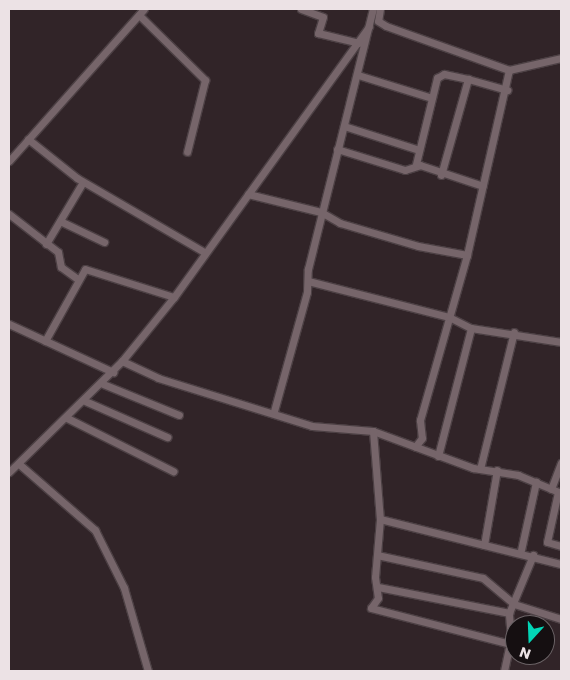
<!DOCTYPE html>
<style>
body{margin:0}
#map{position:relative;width:570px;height:680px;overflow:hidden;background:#312428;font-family:Poppins,sans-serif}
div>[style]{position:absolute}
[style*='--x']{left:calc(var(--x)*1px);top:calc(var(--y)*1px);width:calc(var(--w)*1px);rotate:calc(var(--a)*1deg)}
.roads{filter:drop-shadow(1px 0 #4c4044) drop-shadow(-1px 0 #4c4044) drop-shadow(0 1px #4c4044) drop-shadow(0 -1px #4c4044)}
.street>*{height:7px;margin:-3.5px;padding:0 3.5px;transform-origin:3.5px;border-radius:3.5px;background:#76656a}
span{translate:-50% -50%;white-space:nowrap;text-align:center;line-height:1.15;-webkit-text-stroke:5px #150f11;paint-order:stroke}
.frame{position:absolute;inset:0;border:10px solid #ece2e5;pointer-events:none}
.north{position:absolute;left:505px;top:615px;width:50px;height:50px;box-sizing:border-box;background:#150f11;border:1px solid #6b6366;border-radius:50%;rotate:200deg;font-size:14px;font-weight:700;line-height:20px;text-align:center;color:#ece2e5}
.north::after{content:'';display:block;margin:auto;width:18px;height:22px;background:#02d5b6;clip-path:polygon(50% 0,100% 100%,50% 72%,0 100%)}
</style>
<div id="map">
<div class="roads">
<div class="street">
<div style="--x:301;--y:9;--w:23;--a:20"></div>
<div style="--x:323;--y:17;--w:17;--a:107"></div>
<div style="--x:318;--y:33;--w:42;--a:13.7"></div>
<div style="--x:380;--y:9;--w:12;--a:99"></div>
<div style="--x:378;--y:21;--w:9;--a:32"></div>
<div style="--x:386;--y:26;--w:131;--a:19.7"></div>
<div style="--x:509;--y:70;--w:190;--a:102.8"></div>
<div style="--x:467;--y:255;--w:172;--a:105.9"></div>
<div style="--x:420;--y:420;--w:18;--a:84"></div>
<div style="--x:422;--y:438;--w:11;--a:128"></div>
<div style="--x:139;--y:15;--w:93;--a:44.6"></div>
<div style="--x:205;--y:80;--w:74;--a:104"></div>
<div style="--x:509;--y:70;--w:53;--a:-13"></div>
<div style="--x:358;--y:75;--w:77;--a:17.3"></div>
<div style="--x:344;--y:126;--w:76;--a:17.7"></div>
<div style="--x:28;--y:139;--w:63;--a:38.5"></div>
<div style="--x:77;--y:178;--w:147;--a:30.2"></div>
<div style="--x:337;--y:149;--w:71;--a:17.2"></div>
<div style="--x:405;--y:170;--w:16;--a:-18"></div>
<div style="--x:420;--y:165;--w:66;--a:18.4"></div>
<div style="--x:9;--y:161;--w:203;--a:-48.4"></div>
<div style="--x:416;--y:164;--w:89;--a:-76.3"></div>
<div style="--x:437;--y:78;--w:8;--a:-30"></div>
<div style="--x:444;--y:74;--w:25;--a:12"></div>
<div style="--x:441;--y:175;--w:100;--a:-74.3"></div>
<div style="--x:468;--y:79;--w:41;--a:15.8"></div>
<div style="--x:248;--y:194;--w:75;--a:13.9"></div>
<div style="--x:321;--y:212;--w:22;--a:30"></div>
<div style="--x:340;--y:223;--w:81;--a:16.4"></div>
<div style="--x:418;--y:246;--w:50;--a:10.4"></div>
<div style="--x:9;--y:214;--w:62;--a:37.8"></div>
<div style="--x:58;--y:252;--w:15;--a:79"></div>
<div style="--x:61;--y:267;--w:19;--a:36"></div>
<div style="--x:60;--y:221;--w:49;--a:25.5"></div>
<div style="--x:46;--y:244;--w:72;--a:-59.2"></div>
<div style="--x:308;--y:281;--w:146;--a:14.3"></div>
<div style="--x:449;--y:317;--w:25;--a:27"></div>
<div style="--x:471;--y:328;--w:91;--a:8.8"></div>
<div style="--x:9;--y:324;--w:115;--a:24.8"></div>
<div style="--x:45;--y:341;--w:82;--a:-60.9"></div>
<div style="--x:85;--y:269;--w:93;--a:17.5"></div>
<div style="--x:122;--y:361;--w:40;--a:25"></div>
<div style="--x:158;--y:378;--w:161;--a:17.3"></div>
<div style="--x:312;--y:426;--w:61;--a:4.7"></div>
<div style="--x:373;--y:431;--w:107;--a:20.3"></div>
<div style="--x:473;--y:468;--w:46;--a:8.8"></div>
<div style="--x:518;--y:475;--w:47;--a:22.7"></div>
<div style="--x:103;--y:384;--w:82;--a:22.2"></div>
<div style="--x:85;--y:401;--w:90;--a:23.7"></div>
<div style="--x:274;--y:411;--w:123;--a:-74.5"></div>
<div style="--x:307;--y:292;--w:23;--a:-88"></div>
<div style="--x:308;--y:269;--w:268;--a:-76"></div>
<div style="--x:67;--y:418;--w:119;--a:26.6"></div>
<div style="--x:373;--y:431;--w:88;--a:85.5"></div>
<div style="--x:380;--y:519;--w:58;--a:94.9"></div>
<div style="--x:375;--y:577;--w:21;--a:82"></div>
<div style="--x:378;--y:598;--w:12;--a:125"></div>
<div style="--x:371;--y:608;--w:144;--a:14.5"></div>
<div style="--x:438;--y:456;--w:132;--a:-75.5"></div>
<div style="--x:19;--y:464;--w:101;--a:41"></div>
<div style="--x:95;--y:530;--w:65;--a:63.4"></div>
<div style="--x:124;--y:588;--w:86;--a:73.9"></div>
<div style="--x:480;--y:469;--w:141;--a:-76.1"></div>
<div style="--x:9;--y:472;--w:158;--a:-44.5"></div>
<div style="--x:122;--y:361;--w:82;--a:-50.9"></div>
<div style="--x:174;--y:297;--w:333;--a:-54.2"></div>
<div style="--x:551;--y:489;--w:28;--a:-69"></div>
<div style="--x:558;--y:492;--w:51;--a:102.4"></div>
<div style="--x:547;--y:542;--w:15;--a:16"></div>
<div style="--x:380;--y:519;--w:187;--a:14"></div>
<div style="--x:484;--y:545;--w:76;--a:-80.2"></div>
<div style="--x:521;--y:550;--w:70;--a:-77.6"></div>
<div style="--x:377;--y:555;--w:108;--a:12.2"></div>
<div style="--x:483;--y:578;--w:40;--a:40"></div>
<div style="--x:514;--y:604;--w:49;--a:17.7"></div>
<div style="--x:378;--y:587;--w:134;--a:11.2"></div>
<div style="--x:504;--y:671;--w:34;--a:-78"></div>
<div style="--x:511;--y:638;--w:25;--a:-95"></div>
<div style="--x:509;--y:613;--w:63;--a:-67.5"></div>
</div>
</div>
<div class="frame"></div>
<div class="north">N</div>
</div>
